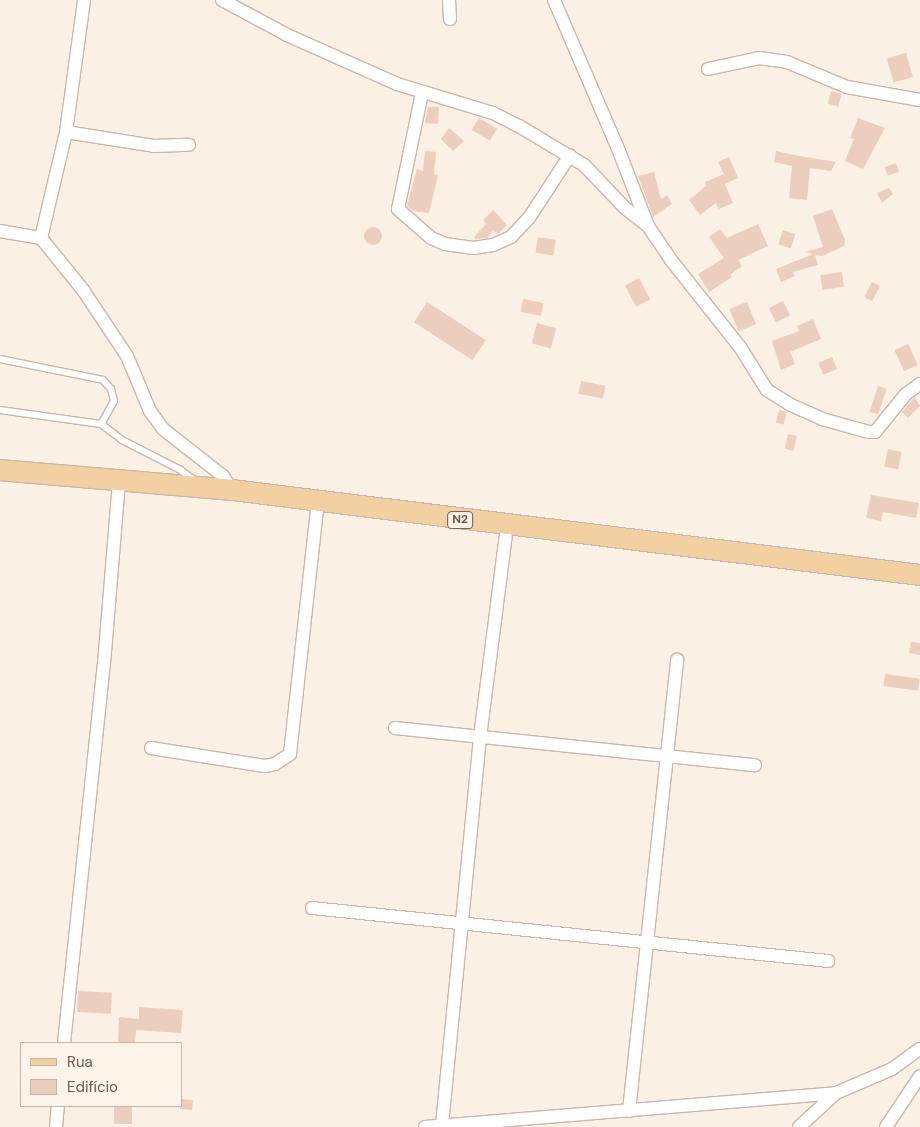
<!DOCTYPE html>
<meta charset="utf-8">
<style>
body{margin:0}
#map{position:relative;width:920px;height:1127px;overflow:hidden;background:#faf0e3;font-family:"DM Sans",sans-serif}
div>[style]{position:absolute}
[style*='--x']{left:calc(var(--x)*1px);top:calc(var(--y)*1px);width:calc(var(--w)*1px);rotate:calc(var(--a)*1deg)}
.building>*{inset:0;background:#eccebe;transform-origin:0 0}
.round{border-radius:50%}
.roads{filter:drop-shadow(1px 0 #c9b7ab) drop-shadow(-1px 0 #c9b7ab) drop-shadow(0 1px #c9b7ab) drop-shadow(0 -1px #c9b7ab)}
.lane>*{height:6px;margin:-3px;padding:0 3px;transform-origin:3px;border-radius:3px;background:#fff}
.street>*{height:12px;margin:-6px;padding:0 6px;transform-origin:6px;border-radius:6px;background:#fff}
.primary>*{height:20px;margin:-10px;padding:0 10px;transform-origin:10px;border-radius:10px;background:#f2d0a2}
span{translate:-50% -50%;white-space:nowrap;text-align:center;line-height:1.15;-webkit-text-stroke:4.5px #fdf4e9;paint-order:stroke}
.shield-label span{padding:1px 4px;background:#fdf4e9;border:1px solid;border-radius:4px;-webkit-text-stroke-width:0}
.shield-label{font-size:12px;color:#6f574c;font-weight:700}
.legend{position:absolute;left:20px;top:1042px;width:162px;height:65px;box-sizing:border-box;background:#fdf4e9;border:1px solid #c4b5aa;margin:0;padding:6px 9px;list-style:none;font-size:15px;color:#6f574c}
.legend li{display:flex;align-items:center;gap:10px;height:25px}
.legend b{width:25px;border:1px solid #c4b5aa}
</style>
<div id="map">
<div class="building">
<div style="left:906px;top:53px;width:25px;height:20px;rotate:74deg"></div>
<div style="left:831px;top:91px;width:11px;height:13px;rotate:15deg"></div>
<div style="clip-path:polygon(428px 107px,439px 107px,438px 124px,425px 123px)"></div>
<div style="left:479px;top:118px;width:21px;height:14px;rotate:31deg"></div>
<div style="clip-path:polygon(858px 118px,885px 128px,863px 169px,845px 161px,854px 139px,850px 138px)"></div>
<div style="clip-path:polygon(449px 128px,464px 141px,453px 151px,441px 139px)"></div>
<div style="clip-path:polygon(425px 151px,436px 152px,434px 174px,438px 175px,429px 213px,413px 211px,407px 206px,417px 169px,423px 171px)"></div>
<div style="clip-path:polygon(776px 151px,794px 155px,836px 162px,831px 171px,810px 168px,807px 200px,789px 198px,792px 166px,774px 162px)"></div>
<div style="clip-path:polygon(729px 157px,738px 178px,725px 184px,733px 203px,719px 209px,716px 203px,700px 215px,689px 200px,706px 186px,705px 182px,724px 174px,718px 162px)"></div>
<div style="left:896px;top:163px;width:9px;height:12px;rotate:69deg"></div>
<div style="clip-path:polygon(654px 172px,661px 199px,667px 195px,672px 204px,653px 217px,638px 176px)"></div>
<div style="clip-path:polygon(889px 188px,893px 194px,882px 203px,877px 193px)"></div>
<div style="clip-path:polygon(832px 209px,845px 240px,844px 246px,822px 256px,815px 255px,818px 265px,793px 272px,795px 276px,781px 282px,776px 269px,813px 254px,805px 252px,823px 247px,813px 216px)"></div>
<div style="clip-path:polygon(493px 210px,507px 225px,498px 234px,493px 231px,487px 238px,476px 239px,474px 237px,486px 224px,483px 220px)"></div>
<div style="clip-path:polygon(758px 224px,768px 246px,738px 260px,742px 266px,730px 275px,732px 277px,709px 292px,698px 274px,724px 258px,709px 237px,720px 229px,727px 238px)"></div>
<div class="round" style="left:364px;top:227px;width:18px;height:18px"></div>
<div style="left:783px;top:230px;width:13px;height:15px;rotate:18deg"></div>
<div style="left:538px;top:237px;width:18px;height:16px;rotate:9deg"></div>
<div style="left:842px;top:272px;width:15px;height:22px;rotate:82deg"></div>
<div style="left:639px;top:278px;width:24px;height:16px;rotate:62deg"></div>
<div style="left:872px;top:282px;width:9px;height:17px;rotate:27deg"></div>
<div style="left:523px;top:299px;width:21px;height:13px;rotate:11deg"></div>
<div style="left:783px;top:301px;width:16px;height:16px;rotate:63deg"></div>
<div style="left:427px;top:302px;width:70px;height:24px;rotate:33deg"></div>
<div style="left:747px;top:302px;width:24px;height:19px;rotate:68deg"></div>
<div style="clip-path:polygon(813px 319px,821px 339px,790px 352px,795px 364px,781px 370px,772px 341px,799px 331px,797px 326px)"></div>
<div style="left:537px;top:323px;width:20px;height:21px;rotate:15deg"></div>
<div style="left:908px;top:344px;width:23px;height:15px;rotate:65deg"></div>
<div style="left:832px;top:357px;width:13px;height:15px;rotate:67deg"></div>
<div style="left:581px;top:381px;width:25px;height:13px;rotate:11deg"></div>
<div style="left:878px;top:386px;width:9px;height:27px;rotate:18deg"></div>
<div style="clip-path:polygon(915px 397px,920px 406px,908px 418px,902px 412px)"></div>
<div style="left:779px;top:410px;width:8px;height:13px;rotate:14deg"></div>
<div style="left:788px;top:434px;width:9px;height:15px;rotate:13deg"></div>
<div style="left:888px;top:449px;width:14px;height:18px;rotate:12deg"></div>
<div style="clip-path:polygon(871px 495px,919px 503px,916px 518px,883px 512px,881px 521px,866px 518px)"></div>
<div style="clip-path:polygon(911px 642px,920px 643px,920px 655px,909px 653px)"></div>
<div style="left:885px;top:674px;width:35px;height:12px;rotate:8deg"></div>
<div style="left:78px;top:991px;width:34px;height:21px;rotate:3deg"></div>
<div style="clip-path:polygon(139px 1007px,183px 1010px,181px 1033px,136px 1030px,135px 1043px,118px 1043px,119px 1017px,139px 1019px)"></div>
<div style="left:181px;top:1099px;width:12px;height:10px;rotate:5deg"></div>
<div style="left:114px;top:1106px;width:18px;height:18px"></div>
</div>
<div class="roads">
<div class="lane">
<div style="--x:0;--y:359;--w:105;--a:11.5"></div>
<div style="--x:103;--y:380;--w:12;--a:48"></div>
<div style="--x:111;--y:389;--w:12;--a:76"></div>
<div style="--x:114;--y:401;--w:26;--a:119"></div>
<div style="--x:0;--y:410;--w:102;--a:7.9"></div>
<div style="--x:101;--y:424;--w:26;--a:37"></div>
<div style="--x:122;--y:440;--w:64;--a:27"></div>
<div style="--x:179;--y:469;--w:19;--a:36"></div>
</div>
<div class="street">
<div style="--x:222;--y:0;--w:74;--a:28.3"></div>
<div style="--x:287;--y:35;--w:120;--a:24"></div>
<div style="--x:397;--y:84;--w:100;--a:16.8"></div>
<div style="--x:493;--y:113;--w:29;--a:27"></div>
<div style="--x:519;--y:126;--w:76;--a:31"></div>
<div style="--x:584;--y:165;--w:59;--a:46.4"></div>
<div style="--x:625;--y:208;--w:28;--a:38"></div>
<div style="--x:449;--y:0;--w:19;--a:87"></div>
<div style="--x:554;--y:0;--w:159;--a:66.7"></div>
<div style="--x:617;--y:146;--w:86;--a:68.8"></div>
<div style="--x:648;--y:226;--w:41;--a:55.9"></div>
<div style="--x:671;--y:260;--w:111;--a:51.6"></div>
<div style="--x:740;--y:347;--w:51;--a:57.9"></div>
<div style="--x:767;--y:390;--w:28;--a:32"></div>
<div style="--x:791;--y:405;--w:34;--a:24"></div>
<div style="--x:822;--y:419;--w:49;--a:15.5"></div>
<div style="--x:869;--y:432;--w:6;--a:0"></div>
<div style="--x:875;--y:432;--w:49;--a:-50.8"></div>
<div style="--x:906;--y:394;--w:17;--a:-36"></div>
<div style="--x:708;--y:69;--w:52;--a:-12.2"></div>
<div style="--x:759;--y:58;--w:28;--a:8"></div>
<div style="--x:787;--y:62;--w:65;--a:22.6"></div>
<div style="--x:847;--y:87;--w:74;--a:10.1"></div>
<div style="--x:422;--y:93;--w:118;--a:101.7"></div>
<div style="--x:398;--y:209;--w:44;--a:41.3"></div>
<div style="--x:431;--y:238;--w:15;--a:23"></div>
<div style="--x:445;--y:244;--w:29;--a:8"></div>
<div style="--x:474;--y:248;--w:19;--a:-9"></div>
<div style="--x:493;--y:245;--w:20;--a:-24"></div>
<div style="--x:511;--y:237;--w:26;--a:-47"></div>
<div style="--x:529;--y:218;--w:75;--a:-56.9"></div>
<div style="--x:66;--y:132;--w:89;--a:9"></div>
<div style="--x:154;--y:146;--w:35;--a:-2"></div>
<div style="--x:0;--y:231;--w:42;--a:9.7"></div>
<div style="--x:41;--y:238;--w:67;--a:51.1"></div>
<div style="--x:83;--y:290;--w:79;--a:56.3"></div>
<div style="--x:127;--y:356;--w:60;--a:67.3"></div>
<div style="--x:150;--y:411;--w:22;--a:54"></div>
<div style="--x:163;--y:429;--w:76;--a:38.1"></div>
<div style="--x:223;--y:476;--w:17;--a:57"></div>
<div style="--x:41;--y:238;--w:109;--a:-76.7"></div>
<div style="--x:66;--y:132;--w:133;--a:-82.2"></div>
<div style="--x:395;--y:728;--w:362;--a:5.9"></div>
<div style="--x:151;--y:748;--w:115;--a:9"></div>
<div style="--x:265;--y:766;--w:10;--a:-11"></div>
<div style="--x:275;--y:764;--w:18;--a:-34"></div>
<div style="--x:290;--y:754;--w:254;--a:-83.7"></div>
<div style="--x:312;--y:908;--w:519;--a:5.86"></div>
<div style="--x:64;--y:1043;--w:381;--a:-84"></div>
<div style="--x:104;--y:664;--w:184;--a:-85.3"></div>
<div style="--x:629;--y:1111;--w:454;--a:-83.9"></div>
<div style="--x:442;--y:1125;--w:390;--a:-84.4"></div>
<div style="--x:480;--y:737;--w:213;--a:-82.7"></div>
<div style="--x:56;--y:1127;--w:21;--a:-85"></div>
<div style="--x:425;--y:1127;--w:412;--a:-4.7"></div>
<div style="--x:799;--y:1127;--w:50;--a:-42.6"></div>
<div style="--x:836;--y:1093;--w:61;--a:-23.2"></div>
<div style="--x:892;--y:1069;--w:34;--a:-36"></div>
<div style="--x:886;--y:1127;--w:61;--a:-56.3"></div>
</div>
<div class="primary">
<div style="--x:0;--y:470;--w:233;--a:4.9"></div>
<div style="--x:232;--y:490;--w:693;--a:7.04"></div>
</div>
</div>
<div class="shield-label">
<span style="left:460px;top:520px">N2</span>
</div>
<ul class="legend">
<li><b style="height:6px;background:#f2d0a2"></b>Rua</li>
<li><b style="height:14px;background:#eccebe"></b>Edifício</li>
</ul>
</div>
